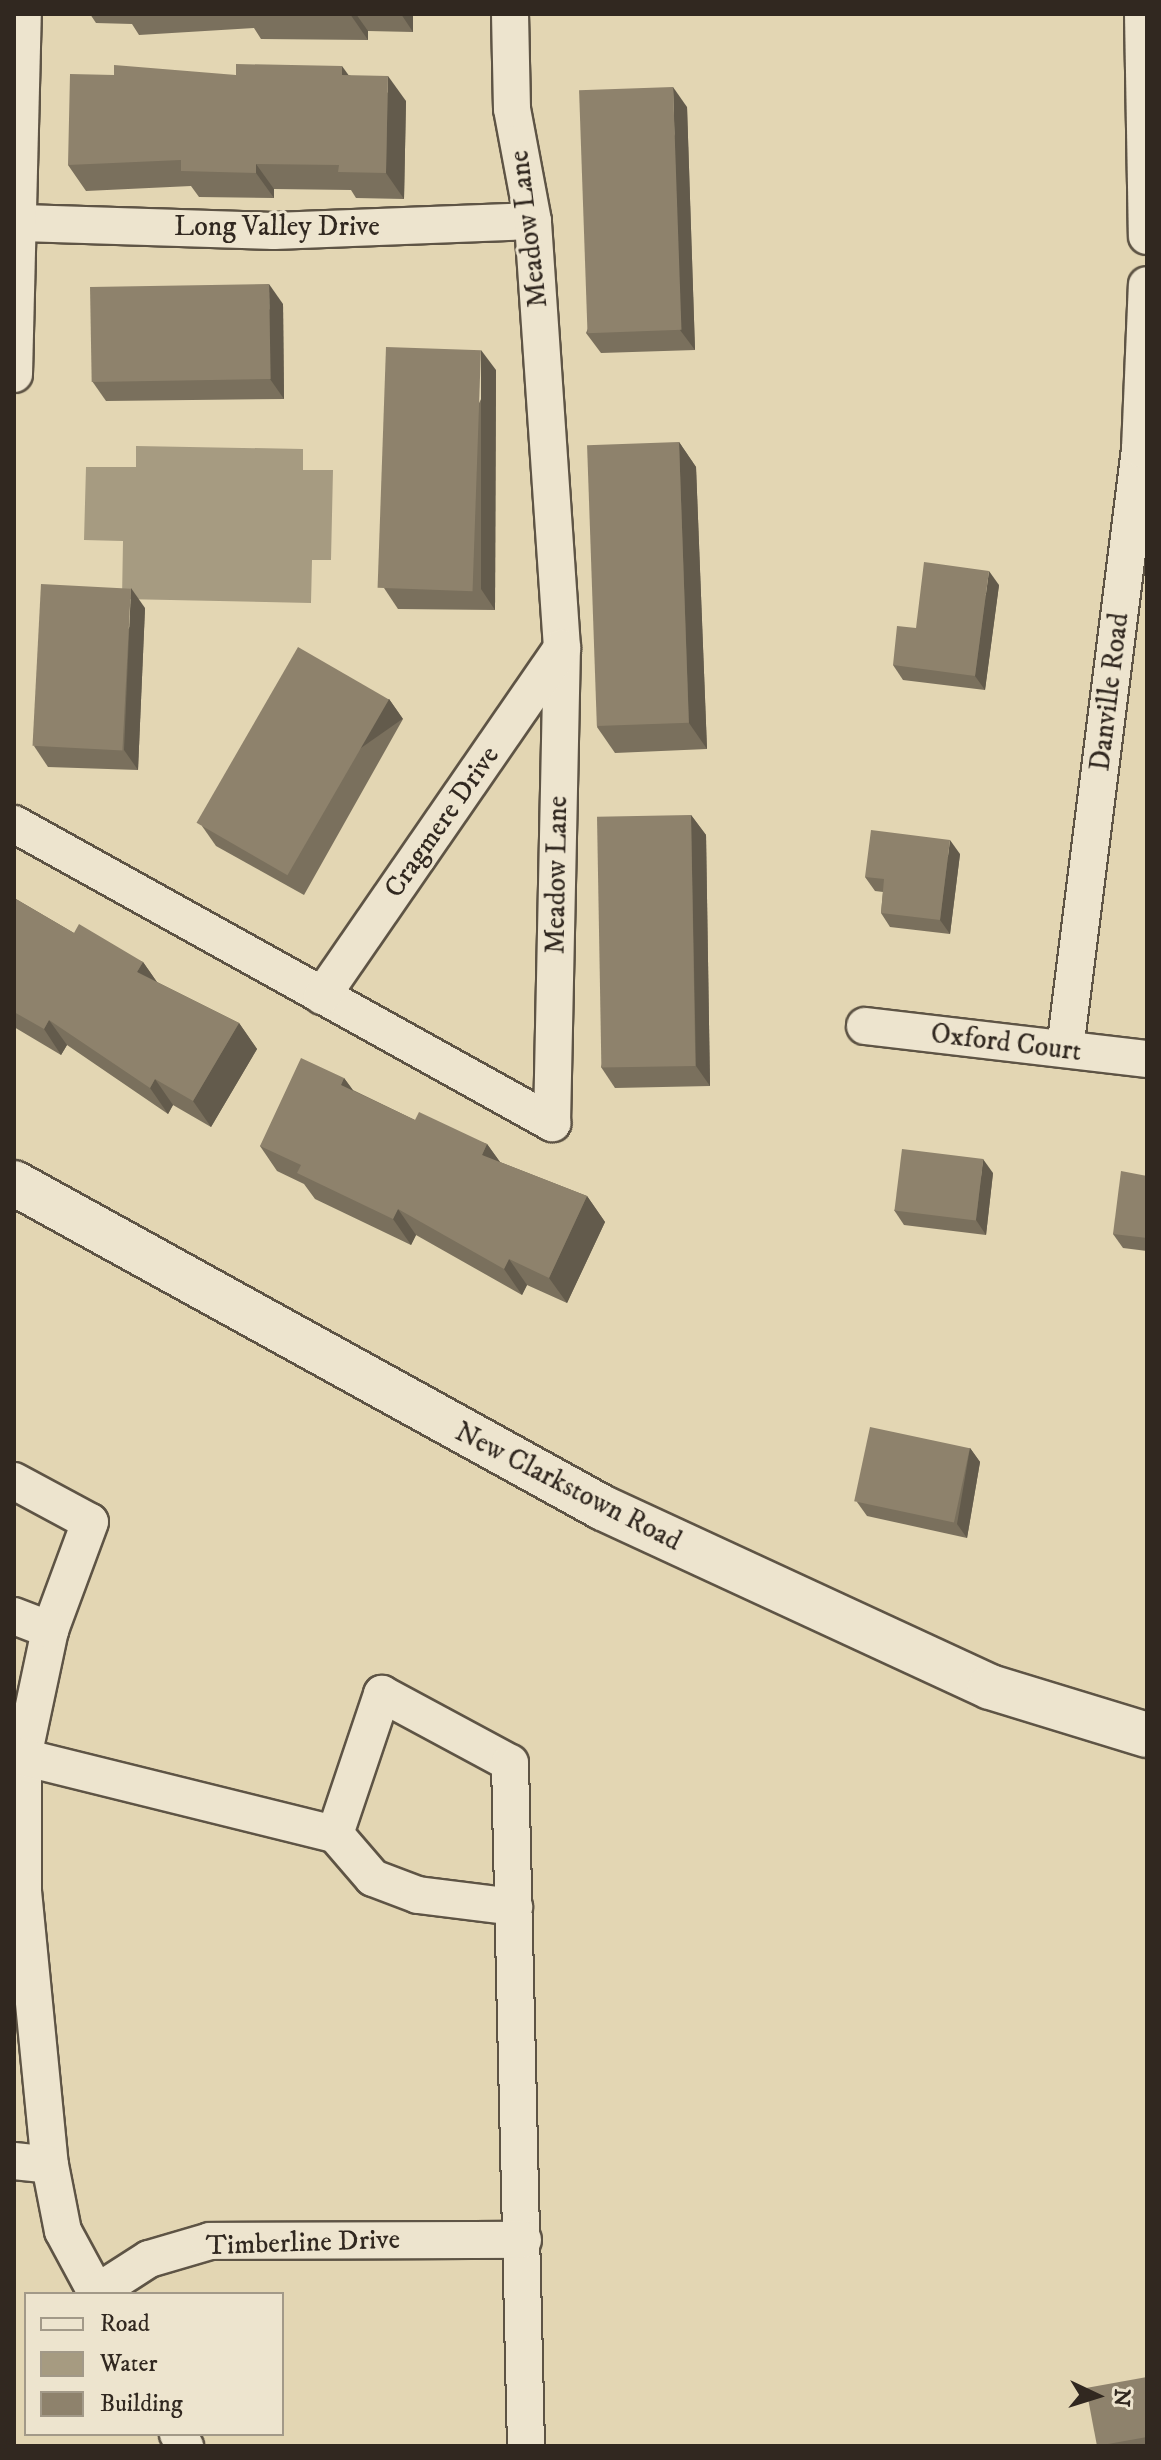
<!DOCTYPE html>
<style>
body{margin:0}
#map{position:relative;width:1161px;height:2460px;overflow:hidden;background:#e3d6b3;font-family:"IM FELL DW Pica",serif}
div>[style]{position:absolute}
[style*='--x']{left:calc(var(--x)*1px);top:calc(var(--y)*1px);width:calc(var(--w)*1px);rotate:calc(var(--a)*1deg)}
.water>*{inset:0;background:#a69b81}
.roads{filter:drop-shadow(2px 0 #5e5445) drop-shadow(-2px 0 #5e5445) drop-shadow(0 2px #5e5445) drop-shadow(0 -2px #5e5445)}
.street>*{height:36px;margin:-18px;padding:0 18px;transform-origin:18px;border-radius:18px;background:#ede4ce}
.secondary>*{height:44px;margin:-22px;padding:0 22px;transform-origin:22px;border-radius:22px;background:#ede4ce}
.wall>*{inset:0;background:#7a705d}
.shaded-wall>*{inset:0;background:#635b4c;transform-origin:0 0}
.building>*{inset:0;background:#8e826c;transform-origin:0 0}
span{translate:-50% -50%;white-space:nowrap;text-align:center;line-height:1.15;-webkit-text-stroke:6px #ede4ce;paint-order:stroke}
.street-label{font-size:28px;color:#312820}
.frame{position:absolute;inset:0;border:16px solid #312820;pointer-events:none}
.legend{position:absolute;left:24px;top:2292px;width:260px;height:144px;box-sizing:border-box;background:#ede4ce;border:2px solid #a29988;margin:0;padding:10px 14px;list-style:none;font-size:24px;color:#312820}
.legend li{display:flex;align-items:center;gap:16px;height:40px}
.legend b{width:40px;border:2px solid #a29988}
.north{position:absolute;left:1057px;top:2356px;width:80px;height:80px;-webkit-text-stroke:6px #ede4ce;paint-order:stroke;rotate:94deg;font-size:22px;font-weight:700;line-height:32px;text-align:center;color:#312820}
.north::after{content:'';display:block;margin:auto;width:28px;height:36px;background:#312820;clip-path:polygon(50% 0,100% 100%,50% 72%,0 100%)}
</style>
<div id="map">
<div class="water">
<div style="clip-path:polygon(136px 446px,303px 449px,303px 470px,333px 470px,331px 560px,312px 560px,311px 603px,122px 599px,123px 541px,84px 540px,86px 467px,136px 467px)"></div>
</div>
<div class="roads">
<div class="street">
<div style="--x:1143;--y:14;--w:222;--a:89"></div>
<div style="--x:22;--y:223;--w:252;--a:1.8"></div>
<div style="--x:274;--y:231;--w:259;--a:-2.2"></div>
<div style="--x:14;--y:374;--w:360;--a:-88.6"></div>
<div style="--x:14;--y:824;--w:616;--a:29.06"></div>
<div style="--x:552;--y:1123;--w:475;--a:-88.8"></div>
<div style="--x:562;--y:648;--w:428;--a:-93.9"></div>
<div style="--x:533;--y:221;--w:114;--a:-100.6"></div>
<div style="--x:512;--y:109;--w:95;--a:-91.2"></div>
<div style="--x:322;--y:996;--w:423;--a:-55.4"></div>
<div style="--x:865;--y:1026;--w:284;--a:6.7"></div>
<div style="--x:1065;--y:1049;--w:605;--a:-82.87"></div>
<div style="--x:1140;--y:449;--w:164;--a:-87.6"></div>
<div style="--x:14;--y:1481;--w:86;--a:28.3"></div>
<div style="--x:90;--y:1522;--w:115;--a:110.3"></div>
<div style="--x:50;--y:1630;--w:130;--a:102"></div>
<div style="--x:23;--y:1757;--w:134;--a:90"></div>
<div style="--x:23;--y:1891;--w:275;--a:84.4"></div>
<div style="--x:50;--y:2165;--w:67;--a:78.9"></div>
<div style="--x:63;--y:2231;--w:72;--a:61.6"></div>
<div style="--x:14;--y:1616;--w:39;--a:21"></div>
<div style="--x:23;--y:1757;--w:321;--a:13.9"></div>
<div style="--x:335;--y:1834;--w:58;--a:49.2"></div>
<div style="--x:373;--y:1878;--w:48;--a:20.7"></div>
<div style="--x:418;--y:1895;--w:97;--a:7.1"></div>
<div style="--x:335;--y:1834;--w:148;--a:-71.4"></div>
<div style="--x:382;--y:1694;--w:145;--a:28.3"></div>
<div style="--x:510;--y:1763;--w:683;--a:88.66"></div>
<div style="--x:14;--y:2161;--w:36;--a:6"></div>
<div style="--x:96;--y:2293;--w:63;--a:-32.7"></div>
<div style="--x:149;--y:2259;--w:64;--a:-16.4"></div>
<div style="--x:210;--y:2241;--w:313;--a:-0.2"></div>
<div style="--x:178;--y:2434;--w:14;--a:60"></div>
</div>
<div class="secondary">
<div style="--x:14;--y:1183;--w:673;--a:28.89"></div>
<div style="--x:603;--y:1508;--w:426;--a:24.8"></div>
<div style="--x:990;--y:1687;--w:164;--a:17"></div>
</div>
</div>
<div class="wall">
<div style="clip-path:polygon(90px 14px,413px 14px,413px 32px,368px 31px,368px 40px,261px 39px,254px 28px,139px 35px,132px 24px,96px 23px)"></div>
<div style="clip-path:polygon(114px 75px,349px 75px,406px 101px,404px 199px,356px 198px,351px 190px,274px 189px,274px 198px,199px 197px,191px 186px,86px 191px,68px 165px)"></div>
<div style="clip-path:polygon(687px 107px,695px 350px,601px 353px,586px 333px)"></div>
<div style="clip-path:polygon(283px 304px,284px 399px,106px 401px,92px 381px)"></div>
<div style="clip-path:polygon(496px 370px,495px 610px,398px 609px,384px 588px)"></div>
<div style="clip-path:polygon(679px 442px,696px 467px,707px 749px,615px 753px,597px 727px)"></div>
<div style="clip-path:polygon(999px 585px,985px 690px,903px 680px,893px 665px)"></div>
<div style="clip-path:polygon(145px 608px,138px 770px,48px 767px,34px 746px)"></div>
<div style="clip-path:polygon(389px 699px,403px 719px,304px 895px,216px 846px,202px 826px)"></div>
<div style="clip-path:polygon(691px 815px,706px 835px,710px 1086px,615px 1088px,601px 1067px)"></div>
<div style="clip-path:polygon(960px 854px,950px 934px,890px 927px,881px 913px,883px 892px,875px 891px,865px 877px)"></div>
<div style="clip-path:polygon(14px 896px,16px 899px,74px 933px,143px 962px,157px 982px,239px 1023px,257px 1049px,211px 1127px,173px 1105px,168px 1114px,67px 1045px,61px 1055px,14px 1027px)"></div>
<div style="clip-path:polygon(344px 1078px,353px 1090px,415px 1120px,487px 1144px,500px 1162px,587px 1196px,605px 1222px,567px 1303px,527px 1285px,522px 1295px,416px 1235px,411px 1245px,315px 1199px,304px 1184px,277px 1171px,260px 1146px)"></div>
<div style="clip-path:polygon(993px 1173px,986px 1235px,904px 1225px,894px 1210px)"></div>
<div style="clip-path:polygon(1147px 1176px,1147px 1251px,1123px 1248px,1113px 1234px)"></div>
<div style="clip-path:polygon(970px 1448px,980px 1462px,967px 1538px,867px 1516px,857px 1502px)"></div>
<div style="clip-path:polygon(1147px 2377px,1147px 2446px,1100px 2446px)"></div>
</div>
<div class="shaded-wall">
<div style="clip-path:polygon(350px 14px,356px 14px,368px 31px,368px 40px)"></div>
<div style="clip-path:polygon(401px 14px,413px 14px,413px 32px)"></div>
<div style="clip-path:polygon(342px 66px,360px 91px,342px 75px)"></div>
<div style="clip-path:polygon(388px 76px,406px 101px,404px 199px,386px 173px)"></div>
<div style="clip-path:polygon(673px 87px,687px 107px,695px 350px,680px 330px)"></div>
<div style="clip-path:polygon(256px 164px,274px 189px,274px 198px,256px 173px)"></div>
<div style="clip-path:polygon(269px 284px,283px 304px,284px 399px,270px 379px)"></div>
<div style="clip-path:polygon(481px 350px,496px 370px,495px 610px,481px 589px)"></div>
<div style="clip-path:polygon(679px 442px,696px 467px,707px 749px,689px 723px)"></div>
<div style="clip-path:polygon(989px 571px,999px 585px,985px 690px,975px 676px)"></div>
<div style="clip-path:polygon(131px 588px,145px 608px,138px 770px,124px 750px)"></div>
<div style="left:389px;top:699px;width:24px;height:202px;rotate:55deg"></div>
<div style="clip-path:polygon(691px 815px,706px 835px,710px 1086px,696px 1066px)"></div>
<div style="clip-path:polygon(950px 840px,960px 854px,950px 934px,940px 920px)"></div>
<div style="clip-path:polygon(143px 962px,161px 988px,137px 972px)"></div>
<div style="clip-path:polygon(49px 1020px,67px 1045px,61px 1055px,44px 1029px)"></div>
<div style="clip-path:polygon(239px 1023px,257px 1049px,211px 1127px,193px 1101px)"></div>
<div style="clip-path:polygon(344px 1078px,362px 1103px,341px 1085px)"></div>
<div style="clip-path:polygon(155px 1079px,173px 1105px,168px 1114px,150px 1088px)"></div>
<div style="clip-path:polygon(487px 1144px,505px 1169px,482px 1155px)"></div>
<div style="clip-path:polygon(983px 1159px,993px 1173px,986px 1235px,976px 1220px)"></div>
<div style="clip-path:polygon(587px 1196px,605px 1222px,567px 1303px,549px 1278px)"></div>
<div style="clip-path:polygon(398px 1209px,416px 1235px,411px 1245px,393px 1219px)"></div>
<div style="clip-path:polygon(509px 1259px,527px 1285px,522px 1295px,504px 1269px)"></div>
<div style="clip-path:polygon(970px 1448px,980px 1462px,967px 1538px,957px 1524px)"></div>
</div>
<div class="building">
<div style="clip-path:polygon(290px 14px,350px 14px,350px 15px)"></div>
<div style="clip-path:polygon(236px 64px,342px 66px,342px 75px,388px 76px,386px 173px,338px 172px,339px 165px,256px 164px,256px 173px,181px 171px,181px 160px,68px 165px,70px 74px,114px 75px,114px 65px,236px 75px)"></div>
<div style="left:673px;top:87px;width:243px;height:94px;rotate:88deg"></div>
<div style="left:269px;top:284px;width:95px;height:179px;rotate:89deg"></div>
<div style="left:386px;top:347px;width:95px;height:241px;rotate:2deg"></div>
<div style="left:679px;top:442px;width:281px;height:92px;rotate:88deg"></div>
<div style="clip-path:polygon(924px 562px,989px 571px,975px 676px,893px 665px,897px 626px,916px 628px)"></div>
<div style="left:41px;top:584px;width:90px;height:162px;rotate:3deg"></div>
<div style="left:298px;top:647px;width:105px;height:203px;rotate:30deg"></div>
<div style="left:691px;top:815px;width:251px;height:94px;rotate:89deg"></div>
<div style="clip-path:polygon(871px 830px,950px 840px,940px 920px,881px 913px,884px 879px,865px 877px)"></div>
<div style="clip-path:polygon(14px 898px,74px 933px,79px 924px,143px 962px,137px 972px,239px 1023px,193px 1101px,155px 1079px,150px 1088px,49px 1020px,44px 1029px,14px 1012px)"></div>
<div style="clip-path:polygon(301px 1058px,344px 1078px,341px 1085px,415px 1120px,419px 1112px,487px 1144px,482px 1155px,587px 1196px,549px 1278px,509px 1259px,504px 1269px,398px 1209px,393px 1219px,297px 1173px,301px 1165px,260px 1146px)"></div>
<div style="left:902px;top:1149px;width:82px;height:62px;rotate:7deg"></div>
<div style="clip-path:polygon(1121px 1171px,1147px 1176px,1147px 1238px,1113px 1234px)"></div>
<div style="left:870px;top:1427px;width:102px;height:76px;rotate:12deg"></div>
<div style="clip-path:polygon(1147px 2377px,1147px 2437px,1097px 2446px,1086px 2388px)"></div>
</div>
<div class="street-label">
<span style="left:277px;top:227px">Long Valley Drive</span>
<span style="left:529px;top:229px;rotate:-97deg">Meadow Lane</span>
<span style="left:1110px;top:692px;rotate:-83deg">Danville Road</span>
<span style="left:442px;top:822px;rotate:-55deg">Cragmere Drive</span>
<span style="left:557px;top:875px;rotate:-89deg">Meadow Lane</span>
<span style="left:1006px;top:1043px;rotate:7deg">Oxford Court</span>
<span style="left:568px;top:1487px;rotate:27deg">New Clarkstown Road</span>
<span style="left:303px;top:2243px;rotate:-2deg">Timberline Drive</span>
</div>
<div class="frame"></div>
<ul class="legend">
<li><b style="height:10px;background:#ede4ce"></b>Road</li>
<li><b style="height:22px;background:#a69b81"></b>Water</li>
<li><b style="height:22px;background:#8e826c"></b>Building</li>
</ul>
<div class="north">N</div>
</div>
